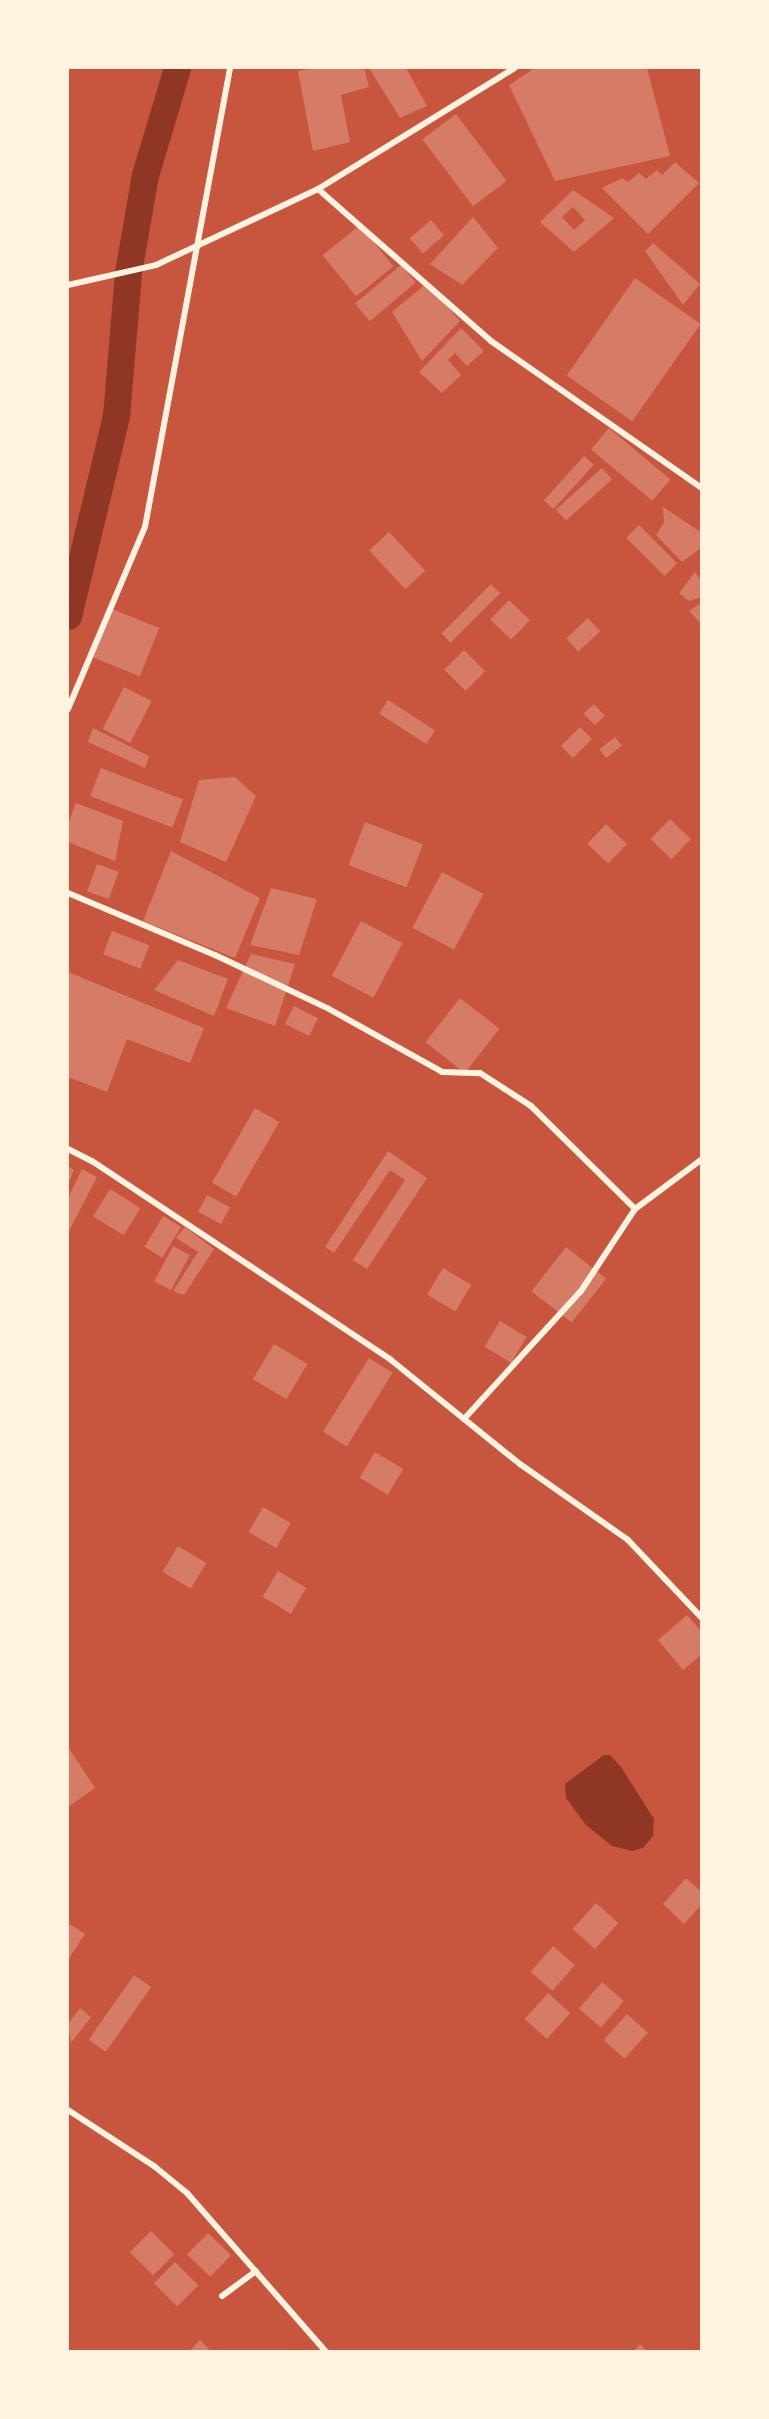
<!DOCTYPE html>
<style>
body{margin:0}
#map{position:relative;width:769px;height:2419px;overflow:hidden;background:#c8553d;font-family:Barlow,sans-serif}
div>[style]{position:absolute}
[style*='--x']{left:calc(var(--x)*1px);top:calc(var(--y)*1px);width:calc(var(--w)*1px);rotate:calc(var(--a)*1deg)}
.water>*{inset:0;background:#8f3625}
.canal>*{height:27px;margin:-13.5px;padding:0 13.5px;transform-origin:13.5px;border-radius:13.5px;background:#8f3625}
.building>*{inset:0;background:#d67c66;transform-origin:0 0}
.minor>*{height:6px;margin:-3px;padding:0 3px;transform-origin:3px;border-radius:3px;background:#fff3e0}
span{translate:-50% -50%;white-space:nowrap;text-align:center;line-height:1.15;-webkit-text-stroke:6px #fff3e0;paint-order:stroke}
.frame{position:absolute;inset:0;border:69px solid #fff3e0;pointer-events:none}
</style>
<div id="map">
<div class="water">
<div style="clip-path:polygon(604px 1755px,610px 1755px,621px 1767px,654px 1819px,653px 1836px,643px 1848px,632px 1851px,612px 1846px,586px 1825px,566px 1798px,565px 1784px)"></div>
</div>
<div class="canal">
<div style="--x:68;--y:616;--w:206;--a:-76.5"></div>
<div style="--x:116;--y:416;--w:144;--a:-85.2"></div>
<div style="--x:128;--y:272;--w:98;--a:-80.1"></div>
<div style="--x:145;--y:175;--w:112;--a:-73.3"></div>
</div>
<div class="building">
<div style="clip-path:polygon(315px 68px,364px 68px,369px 87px,341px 95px,350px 142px,313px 151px,298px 71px)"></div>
<div style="clip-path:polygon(369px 68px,406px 68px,427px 106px,400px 118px)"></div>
<div style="clip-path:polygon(535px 68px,647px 68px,670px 156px,555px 181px,509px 85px)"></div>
<div style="left:456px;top:114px;width:84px;height:42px;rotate:53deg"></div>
<div style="clip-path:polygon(675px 162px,699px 183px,648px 234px,602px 188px,622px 178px,628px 182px,639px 173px,646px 179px,657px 170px,662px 175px)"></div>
<div style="clip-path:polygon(evenodd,573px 190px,614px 218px,574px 252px,540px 222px,573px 190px,573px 207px,585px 220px,574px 230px,562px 217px,573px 207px)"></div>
<div style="clip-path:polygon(473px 217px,498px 248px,462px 285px,430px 264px)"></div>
<div style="left:431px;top:220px;width:20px;height:28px;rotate:49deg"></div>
<div style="left:360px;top:225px;width:53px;height:48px;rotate:51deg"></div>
<div style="clip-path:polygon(653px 243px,700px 284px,683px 305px,645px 251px)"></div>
<div style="left:401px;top:265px;width:23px;height:60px;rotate:50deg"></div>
<div style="left:635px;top:278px;width:80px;height:119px;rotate:35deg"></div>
<div style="clip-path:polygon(427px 283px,460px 321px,422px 361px,392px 312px)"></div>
<div style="clip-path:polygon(461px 328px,484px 351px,467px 366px,455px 353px,448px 360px,461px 375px,442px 393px,419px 372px)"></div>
<div style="left:609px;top:428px;width:80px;height:28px;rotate:40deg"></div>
<div style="left:584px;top:456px;width:13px;height:60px;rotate:42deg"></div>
<div style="left:602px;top:468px;width:15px;height:62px;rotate:48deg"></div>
<div style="clip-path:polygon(663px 507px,702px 533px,702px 547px,682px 562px,656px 535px,664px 522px)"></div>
<div style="left:639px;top:525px;width:54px;height:18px;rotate:45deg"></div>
<div style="left:389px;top:532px;width:53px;height:27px;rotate:47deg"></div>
<div style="clip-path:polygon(695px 572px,702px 581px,702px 597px,689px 601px,679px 593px)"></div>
<div style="left:491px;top:584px;width:13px;height:70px;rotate:45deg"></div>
<div style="left:509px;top:600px;width:29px;height:27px;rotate:44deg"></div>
<div style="clip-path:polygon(702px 602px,702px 625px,689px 611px)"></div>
<div style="left:112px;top:609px;width:51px;height:52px;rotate:22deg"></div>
<div style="left:588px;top:618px;width:18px;height:30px;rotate:47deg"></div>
<div style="left:464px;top:650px;width:30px;height:28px;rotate:45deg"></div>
<div style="left:124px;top:687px;width:31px;height:47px;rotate:27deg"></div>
<div style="left:388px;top:700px;width:56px;height:16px;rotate:33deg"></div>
<div style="left:594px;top:704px;width:16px;height:14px;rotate:47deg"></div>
<div style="left:580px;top:727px;width:17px;height:27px;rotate:45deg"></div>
<div style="clip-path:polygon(93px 728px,149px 756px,145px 768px,88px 742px)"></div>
<div style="left:615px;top:737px;width:11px;height:20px;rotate:52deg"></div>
<div style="left:101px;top:768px;width:88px;height:30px;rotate:21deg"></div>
<div style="clip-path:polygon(235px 777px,256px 796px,226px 862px,180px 842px,199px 780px)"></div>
<div style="clip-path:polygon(76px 803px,123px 821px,115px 861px,68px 842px,68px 824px)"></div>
<div style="left:670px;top:819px;width:29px;height:28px;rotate:44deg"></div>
<div style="left:365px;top:822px;width:62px;height:46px;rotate:21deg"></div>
<div style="left:606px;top:824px;width:29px;height:27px;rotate:44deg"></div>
<div style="clip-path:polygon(171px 851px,260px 898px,235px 958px,143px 921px)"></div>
<div style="left:97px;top:864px;width:23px;height:29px;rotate:20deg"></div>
<div style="left:442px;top:872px;width:47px;height:63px;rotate:28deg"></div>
<div style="clip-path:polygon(271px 888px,317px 899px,299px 955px,250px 945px)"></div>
<div style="left:361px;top:921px;width:47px;height:62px;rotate:28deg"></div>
<div style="left:112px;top:931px;width:40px;height:25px;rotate:21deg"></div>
<div style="clip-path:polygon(251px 954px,295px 964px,275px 1026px,226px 1008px)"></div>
<div style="clip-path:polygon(178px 960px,228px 979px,214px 1016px,154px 990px)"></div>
<div style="clip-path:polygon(68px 972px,204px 1028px,190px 1063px,127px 1039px,107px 1092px,68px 1077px)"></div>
<div style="left:460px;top:998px;width:50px;height:56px;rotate:38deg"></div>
<div style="left:294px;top:1006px;width:27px;height:20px;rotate:27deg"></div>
<div style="left:255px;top:1108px;width:28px;height:86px;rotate:30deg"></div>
<div style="clip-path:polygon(388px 1151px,427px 1178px,367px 1269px,353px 1260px,405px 1180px,390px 1170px,334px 1253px,325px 1247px)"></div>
<div style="clip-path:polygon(68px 1166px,74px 1170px,68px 1184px)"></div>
<div style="clip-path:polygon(82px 1169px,97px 1177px,68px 1233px,68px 1198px)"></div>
<div style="left:110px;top:1189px;width:36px;height:32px;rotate:32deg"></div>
<div style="left:207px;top:1195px;width:26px;height:19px;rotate:28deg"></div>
<div style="left:163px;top:1216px;width:21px;height:36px;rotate:31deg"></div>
<div style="clip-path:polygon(185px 1227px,214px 1249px,184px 1295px,173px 1291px,198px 1252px,176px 1238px)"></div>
<div style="left:173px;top:1246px;width:19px;height:40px;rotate:28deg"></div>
<div style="left:566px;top:1247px;width:51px;height:56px;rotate:38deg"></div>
<div style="left:443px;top:1268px;width:33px;height:31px;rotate:31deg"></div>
<div style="left:500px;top:1321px;width:31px;height:30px;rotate:31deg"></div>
<div style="left:274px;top:1344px;width:39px;height:41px;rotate:31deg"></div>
<div style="left:369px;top:1358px;width:28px;height:87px;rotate:32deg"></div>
<div style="left:375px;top:1452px;width:33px;height:30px;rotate:31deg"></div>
<div style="left:263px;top:1507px;width:32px;height:29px;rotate:30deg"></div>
<div style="left:178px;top:1546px;width:33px;height:30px;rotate:31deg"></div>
<div style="left:278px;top:1571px;width:33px;height:30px;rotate:31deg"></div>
<div style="clip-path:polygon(687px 1615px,702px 1632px,702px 1654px,683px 1670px,658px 1640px)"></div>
<div style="clip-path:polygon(68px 1747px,95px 1788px,68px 1807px)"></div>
<div style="clip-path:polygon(686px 1878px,702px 1892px,702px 1904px,684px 1924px,663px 1904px)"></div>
<div style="left:596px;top:1903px;width:30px;height:35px;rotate:42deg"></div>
<div style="clip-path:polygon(68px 1923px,85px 1934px,68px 1960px)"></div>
<div style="left:553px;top:1946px;width:29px;height:34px;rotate:41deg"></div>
<div style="left:134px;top:1975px;width:21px;height:79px;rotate:35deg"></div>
<div style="left:602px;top:1982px;width:29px;height:35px;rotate:41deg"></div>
<div style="left:548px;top:1993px;width:30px;height:35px;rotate:42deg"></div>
<div style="clip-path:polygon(80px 2008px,91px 2017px,71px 2043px,68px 2024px)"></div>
<div style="left:627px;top:2014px;width:28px;height:35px;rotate:42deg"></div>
<div style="left:151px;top:2231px;width:33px;height:30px;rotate:45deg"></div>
<div style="left:208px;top:2233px;width:32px;height:30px;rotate:44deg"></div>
<div style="left:175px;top:2262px;width:33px;height:30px;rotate:45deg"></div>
<div style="clip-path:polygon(200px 2340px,212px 2352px,189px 2352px)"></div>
<div style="clip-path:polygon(640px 2344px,648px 2352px,633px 2352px)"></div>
</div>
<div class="minor">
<div style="--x:318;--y:189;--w:230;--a:41.3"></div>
<div style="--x:491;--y:341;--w:257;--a:34.9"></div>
<div style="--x:68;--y:285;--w:90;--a:-12.8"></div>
<div style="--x:156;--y:265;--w:179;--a:-25.1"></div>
<div style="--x:318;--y:189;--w:231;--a:-31.6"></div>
<div style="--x:68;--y:709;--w:198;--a:-67.1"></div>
<div style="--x:145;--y:527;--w:467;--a:-79.5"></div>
<div style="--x:68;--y:893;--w:160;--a:22.9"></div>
<div style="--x:215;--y:955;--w:126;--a:25.3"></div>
<div style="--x:329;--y:1009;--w:129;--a:29.1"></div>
<div style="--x:442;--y:1072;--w:38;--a:2"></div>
<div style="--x:480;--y:1073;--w:61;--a:32.9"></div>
<div style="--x:531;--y:1106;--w:146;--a:44.7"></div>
<div style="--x:68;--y:1149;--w:27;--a:27"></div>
<div style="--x:92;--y:1161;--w:359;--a:33.6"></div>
<div style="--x:391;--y:1360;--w:166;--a:38.9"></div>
<div style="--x:520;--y:1464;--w:132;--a:35.1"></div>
<div style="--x:628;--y:1540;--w:108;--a:46.5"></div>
<div style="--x:464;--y:1419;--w:173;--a:-47.6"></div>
<div style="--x:581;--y:1291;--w:98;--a:-56.6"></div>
<div style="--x:635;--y:1209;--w:84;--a:-36.7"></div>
<div style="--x:68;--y:2110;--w:103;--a:33.1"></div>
<div style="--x:154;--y:2166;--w:43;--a:39.3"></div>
<div style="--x:187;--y:2193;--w:211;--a:48.8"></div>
<div style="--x:222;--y:2296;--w:42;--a:-36.3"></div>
</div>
<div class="frame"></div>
</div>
